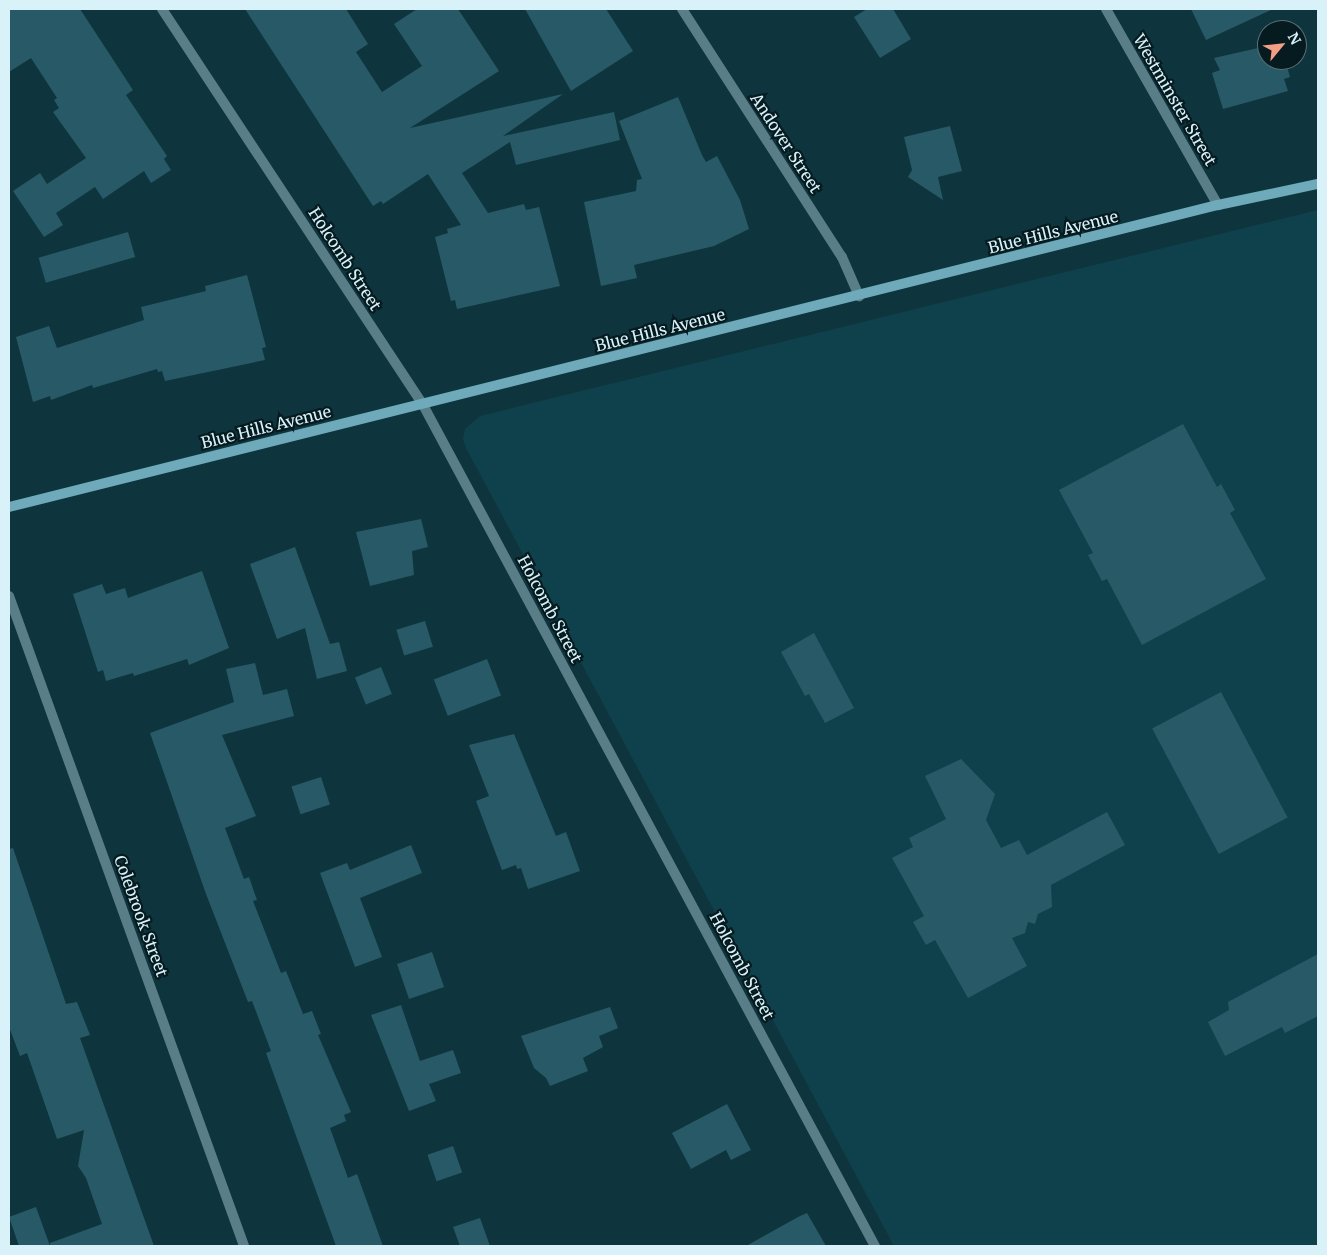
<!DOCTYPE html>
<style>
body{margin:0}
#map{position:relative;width:1327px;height:1255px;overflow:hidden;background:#0e353e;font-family:Merriweather,serif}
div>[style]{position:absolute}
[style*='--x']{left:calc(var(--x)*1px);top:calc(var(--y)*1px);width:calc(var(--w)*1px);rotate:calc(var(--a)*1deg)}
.built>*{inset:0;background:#0f414c}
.building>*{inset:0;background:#275966;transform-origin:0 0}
.minor>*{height:10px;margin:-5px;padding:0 5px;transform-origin:5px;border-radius:5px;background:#597e88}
.tertiary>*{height:10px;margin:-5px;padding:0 5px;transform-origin:5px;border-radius:5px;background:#597e88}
.secondary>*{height:10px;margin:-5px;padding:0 5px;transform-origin:5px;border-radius:5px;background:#6eaaba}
span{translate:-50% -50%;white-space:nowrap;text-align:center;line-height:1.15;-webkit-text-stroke:4.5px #061b20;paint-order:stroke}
.street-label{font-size:16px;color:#d9f2fa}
.frame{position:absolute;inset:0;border:10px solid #d9f2fa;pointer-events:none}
.north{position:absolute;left:1257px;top:20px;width:50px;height:50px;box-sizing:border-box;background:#061b20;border:1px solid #5a7177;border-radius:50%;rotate:62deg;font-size:14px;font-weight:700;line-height:20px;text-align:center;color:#d9f2fa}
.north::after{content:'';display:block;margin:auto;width:18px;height:22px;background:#f49e86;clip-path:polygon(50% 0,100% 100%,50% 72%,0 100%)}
</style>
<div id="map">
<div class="built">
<div style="clip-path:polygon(1318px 210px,1318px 1246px,894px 1246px,466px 448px,463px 439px,465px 429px,480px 416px)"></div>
</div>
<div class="building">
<div style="clip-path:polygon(9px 9px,80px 9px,133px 90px,126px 95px,167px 156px,164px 159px,171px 170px,151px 183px,144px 171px,103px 199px,95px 187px,56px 213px,63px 225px,44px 237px,13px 191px,40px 173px,47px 184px,86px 158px,53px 112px,59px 108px,54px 100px,57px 98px,31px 58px,9px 72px)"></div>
<div style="clip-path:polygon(245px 9px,346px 9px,368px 44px,356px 52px,382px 92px,422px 66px,394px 24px,417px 9px,458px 9px,499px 71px,410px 128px,563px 94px,503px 136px,614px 112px,620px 140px,516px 165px,510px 142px,462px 173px,488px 213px,524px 204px,526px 210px,539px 207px,560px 286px,457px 309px,455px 300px,451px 301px,435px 237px,448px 233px,447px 229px,461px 225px,428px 174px,383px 204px,381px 201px,373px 206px)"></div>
<div style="clip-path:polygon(525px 9px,606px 9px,633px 51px,571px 91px)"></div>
<div style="clip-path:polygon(867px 9px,893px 9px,911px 39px,880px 58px,854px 17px)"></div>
<div style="clip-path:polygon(1191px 9px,1273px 9px,1206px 40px)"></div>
<div style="clip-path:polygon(1267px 46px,1267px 60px,1285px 60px,1290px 77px,1284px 79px,1288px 91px,1223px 109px,1212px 73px,1220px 70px,1214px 58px)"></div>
<div style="clip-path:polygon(678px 97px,702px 155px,706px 162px,717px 156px,740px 200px,749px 229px,714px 246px,634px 265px,637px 278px,601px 286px,584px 202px,636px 191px,637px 180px,642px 179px,619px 121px)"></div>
<div style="clip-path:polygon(950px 126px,962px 171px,938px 177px,943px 200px,908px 177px,912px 170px,904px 137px)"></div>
<div style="left:128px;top:232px;width:26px;height:93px;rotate:74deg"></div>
<div style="clip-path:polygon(247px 275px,266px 347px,262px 348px,265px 360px,165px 381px,162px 371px,158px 372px,157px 369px,93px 388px,92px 385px,51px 400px,50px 396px,33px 402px,16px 337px,49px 326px,57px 348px,144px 320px,141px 307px,206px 291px,205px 286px)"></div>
<div style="clip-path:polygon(1183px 424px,1217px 487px,1221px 484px,1235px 510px,1230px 513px,1266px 579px,1142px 645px,1107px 579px,1102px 581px,1088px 555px,1093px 553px,1059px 490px)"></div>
<div style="clip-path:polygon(421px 519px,428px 547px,412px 551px,414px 575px,370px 586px,356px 532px)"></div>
<div style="clip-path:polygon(295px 547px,330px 644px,339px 642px,347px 671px,317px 679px,305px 628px,277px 639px,250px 564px)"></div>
<div style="clip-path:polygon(202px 571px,229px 648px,189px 665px,187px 659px,134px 676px,133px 673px,106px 681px,103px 670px,98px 672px,73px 594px,102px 584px,106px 594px,125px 588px,128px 598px)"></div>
<div style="left:425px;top:621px;width:27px;height:30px;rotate:73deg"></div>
<div style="clip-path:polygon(814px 633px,854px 708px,825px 723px,809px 694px,805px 696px,781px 652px)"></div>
<div style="left:487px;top:659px;width:39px;height:57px;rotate:69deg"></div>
<div style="clip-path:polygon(255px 663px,263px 695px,287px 689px,294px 716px,222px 735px,256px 816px,225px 828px,244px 879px,249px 877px,257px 900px,253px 901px,281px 973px,286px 971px,303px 1014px,312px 1011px,321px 1034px,318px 1035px,351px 1112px,344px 1115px,346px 1121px,330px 1128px,348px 1178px,357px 1174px,383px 1246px,336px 1246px,266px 1053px,271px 1051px,252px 1001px,248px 1002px,206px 894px,150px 733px,234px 702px,226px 669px)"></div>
<div style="left:381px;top:667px;width:29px;height:28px;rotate:68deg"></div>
<div style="left:1221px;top:692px;width:142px;height:78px;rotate:62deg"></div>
<div style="clip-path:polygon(514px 734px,556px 836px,566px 832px,580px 871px,528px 889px,521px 868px,517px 869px,516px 865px,502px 870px,476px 801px,489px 796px,469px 745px)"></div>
<div style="clip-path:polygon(961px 759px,995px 794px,986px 820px,1001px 848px,1019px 840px,1027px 855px,1107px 812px,1125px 845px,1051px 885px,1052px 907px,1038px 914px,1035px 924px,1028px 922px,1025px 933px,1012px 938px,1027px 966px,968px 998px,935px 940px,926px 945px,913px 922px,924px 916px,892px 858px,913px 847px,909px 838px,946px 819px,925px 776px)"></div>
<div style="left:321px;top:777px;width:29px;height:31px;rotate:72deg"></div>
<div style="clip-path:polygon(411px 845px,422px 873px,360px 898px,382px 957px,355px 967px,320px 873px,347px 863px,350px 870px)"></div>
<div style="clip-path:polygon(13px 848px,66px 1004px,77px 1002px,90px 1035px,80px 1038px,154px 1246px,50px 1246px,50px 1243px,102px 1224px,86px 1178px,78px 1166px,84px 1130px,57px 1139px,27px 1053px,20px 1056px,9px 1027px,9px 849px)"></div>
<div style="left:432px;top:952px;width:37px;height:37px;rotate:71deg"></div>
<div style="clip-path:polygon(1318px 954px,1318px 1016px,1285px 1033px,1282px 1027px,1225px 1056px,1208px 1022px,1229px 1010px,1228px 1002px)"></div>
<div style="clip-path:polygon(401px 1005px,420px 1061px,453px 1050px,461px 1073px,429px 1084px,436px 1101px,409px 1111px,371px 1015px)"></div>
<div style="clip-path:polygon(610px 1007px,618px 1028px,599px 1036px,603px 1047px,583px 1058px,588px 1071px,550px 1086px,546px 1078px,534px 1068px,521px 1036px)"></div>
<div style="clip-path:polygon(727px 1104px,751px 1150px,731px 1160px,726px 1150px,691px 1169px,672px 1133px)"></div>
<div style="left:453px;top:1146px;width:28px;height:27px;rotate:71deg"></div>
<div style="clip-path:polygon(36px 1207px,50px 1246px,19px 1246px,9px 1217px)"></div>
<div style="clip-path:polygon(807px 1213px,826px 1246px,746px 1246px,800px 1216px)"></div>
<div style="clip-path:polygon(480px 1218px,490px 1246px,460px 1246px,453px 1227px)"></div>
</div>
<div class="minor">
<div style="--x:162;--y:9;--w:472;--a:56.6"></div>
<div style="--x:682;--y:9;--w:295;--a:57.2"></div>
<div style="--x:842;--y:257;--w:43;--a:66.4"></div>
<div style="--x:1106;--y:9;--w:226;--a:60.3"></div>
<div style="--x:9;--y:596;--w:691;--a:70.12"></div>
</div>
<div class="tertiary">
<div style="--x:422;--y:403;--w:957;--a:61.75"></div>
</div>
<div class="secondary">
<div style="--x:9;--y:507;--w:1246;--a:-14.03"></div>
<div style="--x:1218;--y:205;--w:102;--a:-11.9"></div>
</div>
<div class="street-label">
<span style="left:1175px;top:100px;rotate:60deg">Westminster Street</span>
<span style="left:786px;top:143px;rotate:57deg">Andover Street</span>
<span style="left:1053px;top:232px;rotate:-14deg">Blue Hills Avenue</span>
<span style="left:345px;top:259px;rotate:57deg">Holcomb Street</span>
<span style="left:660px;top:330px;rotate:-14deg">Blue Hills Avenue</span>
<span style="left:266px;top:427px;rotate:-14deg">Blue Hills Avenue</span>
<span style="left:550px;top:609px;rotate:62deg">Holcomb Street</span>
<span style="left:141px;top:916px;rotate:70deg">Colebrook Street</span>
<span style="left:742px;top:966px;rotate:62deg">Holcomb Street</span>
</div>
<div class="frame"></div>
<div class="north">N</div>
</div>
